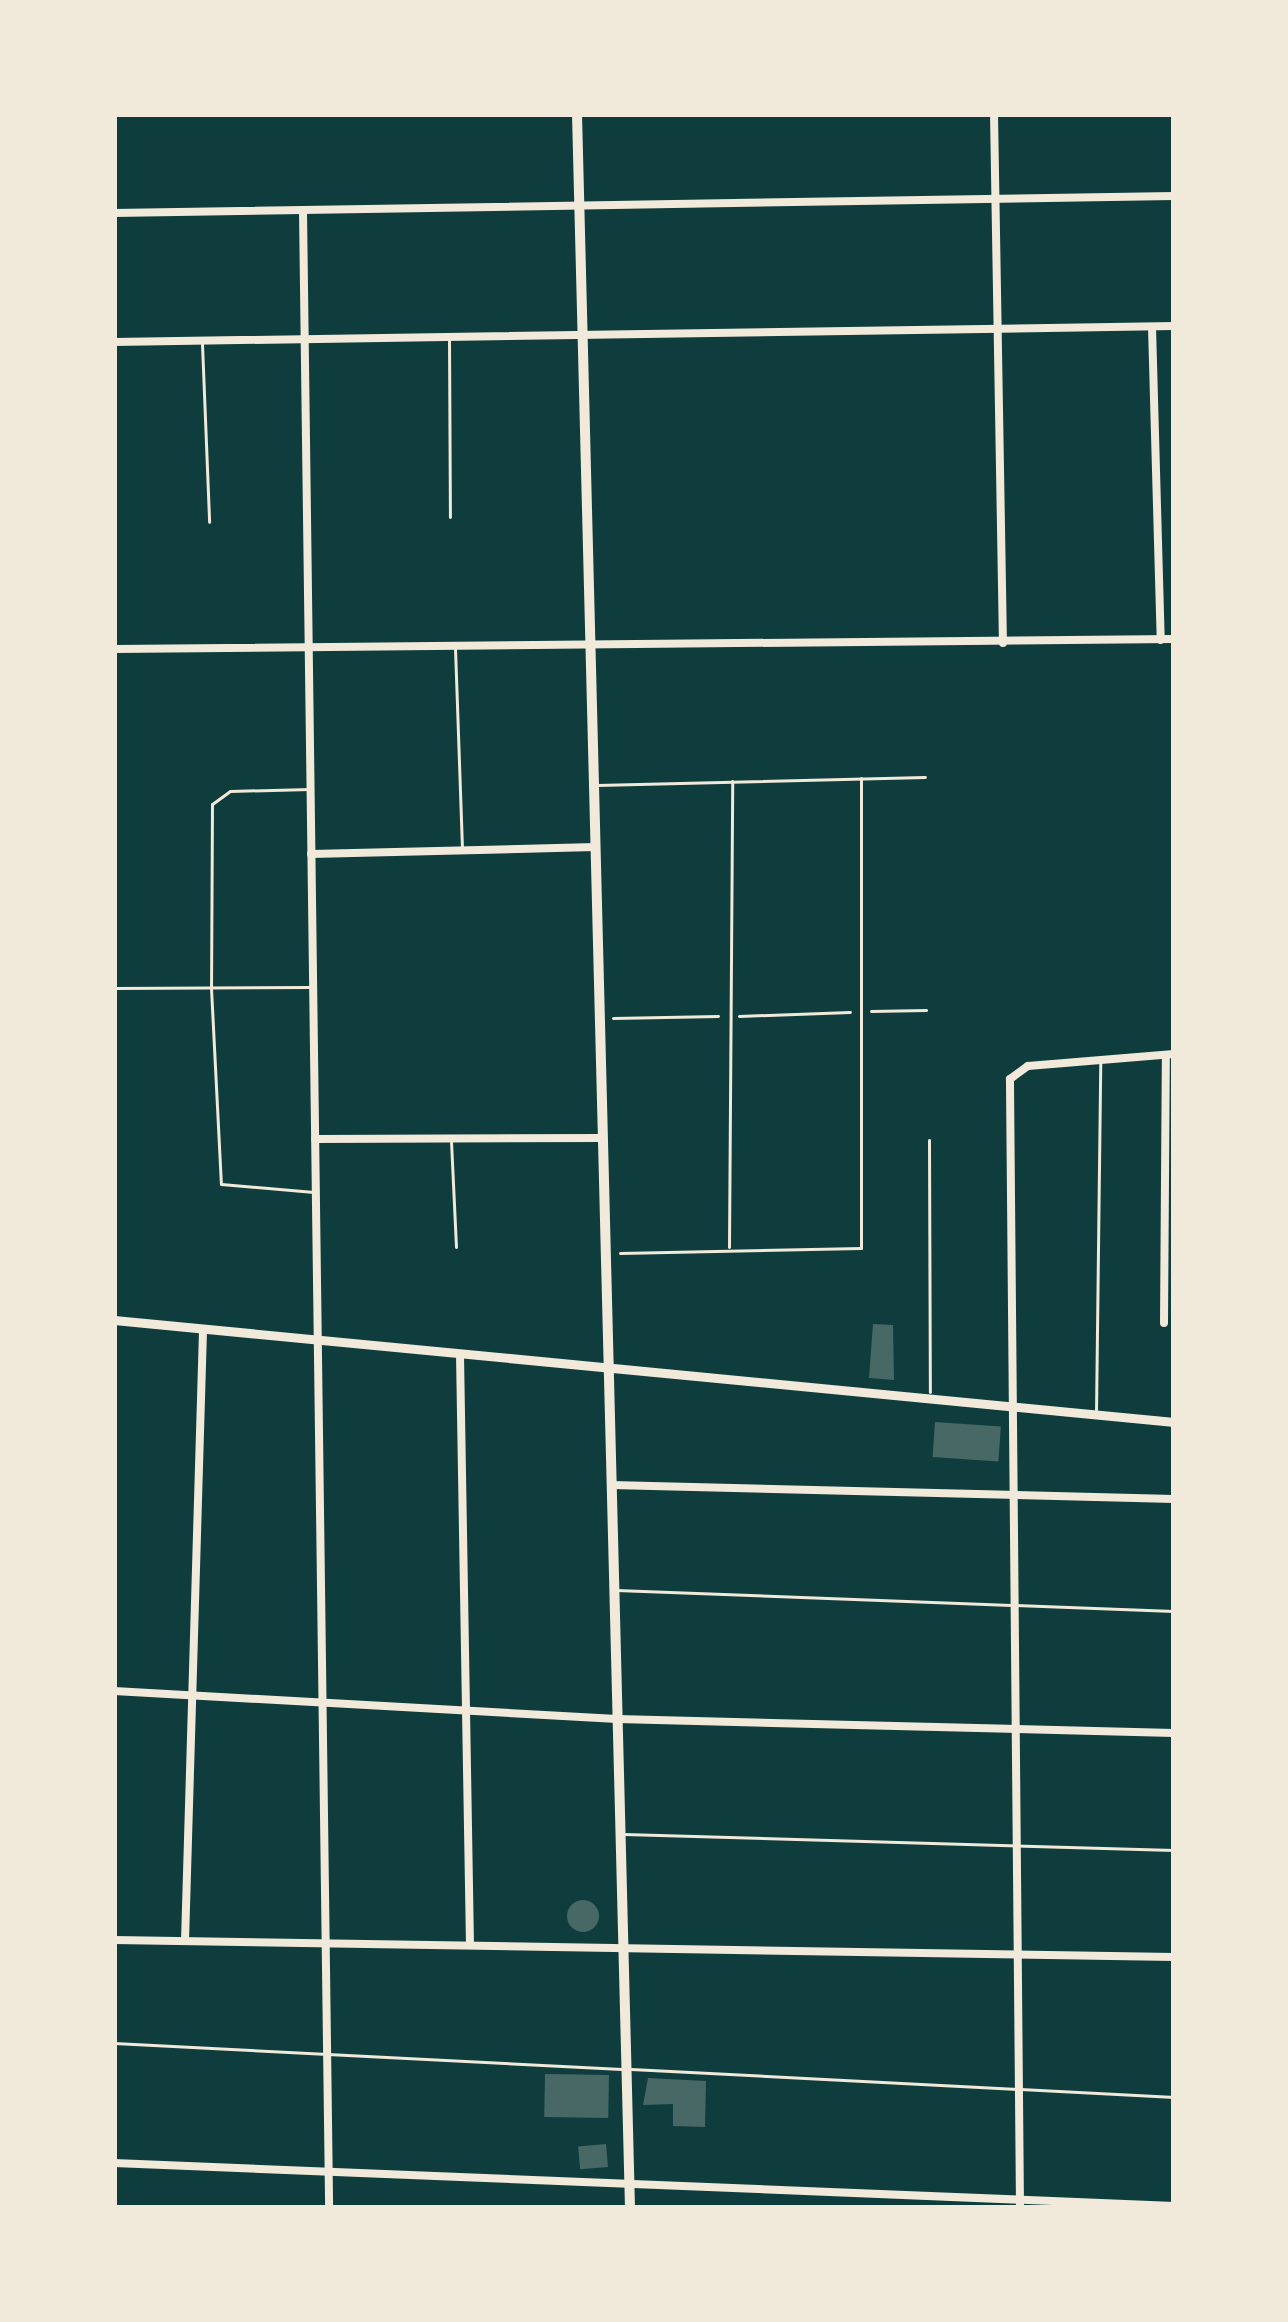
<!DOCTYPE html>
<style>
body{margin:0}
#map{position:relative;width:1288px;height:2322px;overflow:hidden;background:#0f3d3e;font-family:"Golos Text",sans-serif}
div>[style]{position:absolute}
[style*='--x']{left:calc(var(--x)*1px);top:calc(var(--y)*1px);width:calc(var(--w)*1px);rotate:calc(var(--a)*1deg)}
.building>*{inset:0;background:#486865;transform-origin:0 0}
.round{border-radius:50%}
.path>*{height:3px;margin:-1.5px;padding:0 1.5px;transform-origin:1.5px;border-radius:1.5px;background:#f1e9da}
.service>*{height:3px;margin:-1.5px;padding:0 1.5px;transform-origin:1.5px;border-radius:1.5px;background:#f1e9da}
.minor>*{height:8px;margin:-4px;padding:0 4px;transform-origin:4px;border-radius:4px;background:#f1e9da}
.tertiary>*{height:9px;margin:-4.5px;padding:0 4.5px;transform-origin:4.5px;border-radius:4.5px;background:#f1e9da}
.secondary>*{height:10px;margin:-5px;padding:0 5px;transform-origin:5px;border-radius:5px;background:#f1e9da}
span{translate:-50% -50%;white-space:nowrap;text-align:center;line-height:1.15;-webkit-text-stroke:12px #f1e9da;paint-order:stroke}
.frame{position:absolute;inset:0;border:117px solid #f1e9da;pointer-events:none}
</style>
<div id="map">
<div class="building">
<div style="clip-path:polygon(873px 1324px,893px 1325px,894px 1380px,869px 1378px)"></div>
<div style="left:935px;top:1422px;width:66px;height:35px;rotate:4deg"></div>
<div class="round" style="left:567px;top:1900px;width:32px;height:32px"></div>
<div style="left:545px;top:2074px;width:64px;height:43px;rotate:1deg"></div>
<div style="clip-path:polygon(648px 2078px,706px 2081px,705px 2127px,673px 2126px,673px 2104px,643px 2105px)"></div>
<div style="left:606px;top:2144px;width:23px;height:28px;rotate:85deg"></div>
</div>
<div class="path">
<div style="--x:871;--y:1011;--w:55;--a:-1"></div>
<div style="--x:739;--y:1016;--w:111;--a:-2.1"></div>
<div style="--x:613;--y:1018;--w:105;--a:-1.1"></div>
</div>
<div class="service">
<div style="--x:449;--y:339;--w:178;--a:89.7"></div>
<div style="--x:202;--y:344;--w:178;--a:87.7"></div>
<div style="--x:455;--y:648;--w:200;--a:88"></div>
<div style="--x:597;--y:785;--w:328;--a:-1.4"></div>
<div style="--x:310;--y:789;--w:80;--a:178.6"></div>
<div style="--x:230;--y:791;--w:22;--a:144"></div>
<div style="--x:212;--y:804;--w:184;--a:90.3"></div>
<div style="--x:211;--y:988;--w:196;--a:87.1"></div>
<div style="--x:221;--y:1184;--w:93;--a:4.9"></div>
<div style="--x:114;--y:988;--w:197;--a:-0.3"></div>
<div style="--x:929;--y:1140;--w:252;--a:89.8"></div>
<div style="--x:451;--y:1141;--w:106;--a:87.3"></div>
<div style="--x:729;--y:1247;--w:466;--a:-89.6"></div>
<div style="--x:620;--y:1253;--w:241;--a:-1.2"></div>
<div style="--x:861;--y:1248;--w:470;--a:-90"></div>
<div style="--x:1096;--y:1413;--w:351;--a:-89.3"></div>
<div style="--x:616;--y:1590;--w:558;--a:2.16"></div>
<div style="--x:624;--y:1834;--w:550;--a:1.67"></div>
<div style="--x:114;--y:2043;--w:508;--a:2.94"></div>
<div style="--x:631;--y:2069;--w:544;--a:2.95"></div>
</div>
<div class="minor">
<div style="--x:994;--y:114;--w:529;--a:89.03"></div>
<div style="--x:303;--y:211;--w:1997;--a:89.25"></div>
<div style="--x:114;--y:213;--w:1060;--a:-0.92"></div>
<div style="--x:1152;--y:327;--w:313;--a:88.4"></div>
<div style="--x:114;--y:342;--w:1060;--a:-0.86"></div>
<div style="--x:114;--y:649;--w:1060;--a:-0.54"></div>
<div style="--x:311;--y:854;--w:284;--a:-1.4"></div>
<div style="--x:315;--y:1139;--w:288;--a:-0.2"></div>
<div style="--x:1164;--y:1323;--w:268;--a:-89.6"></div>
<div style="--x:460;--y:1355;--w:590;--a:89.03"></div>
<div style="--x:611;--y:1485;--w:563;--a:1.42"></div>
<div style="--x:114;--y:1691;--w:504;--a:3.19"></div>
<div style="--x:617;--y:1719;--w:557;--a:1.44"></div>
<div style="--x:114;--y:1940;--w:1060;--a:0.92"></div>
<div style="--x:185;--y:1941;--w:611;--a:-88.31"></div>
<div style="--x:114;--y:2163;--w:1061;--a:2.32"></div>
<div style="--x:1020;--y:2208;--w:1129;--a:-90.51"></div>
<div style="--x:1010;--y:1079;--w:22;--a:-36"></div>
<div style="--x:1028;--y:1066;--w:146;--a:-4.7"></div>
</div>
<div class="tertiary">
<div style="--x:114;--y:1320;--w:1065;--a:5.5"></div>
</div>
<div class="secondary">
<div style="--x:577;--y:114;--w:2095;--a:88.55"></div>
</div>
<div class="frame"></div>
</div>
